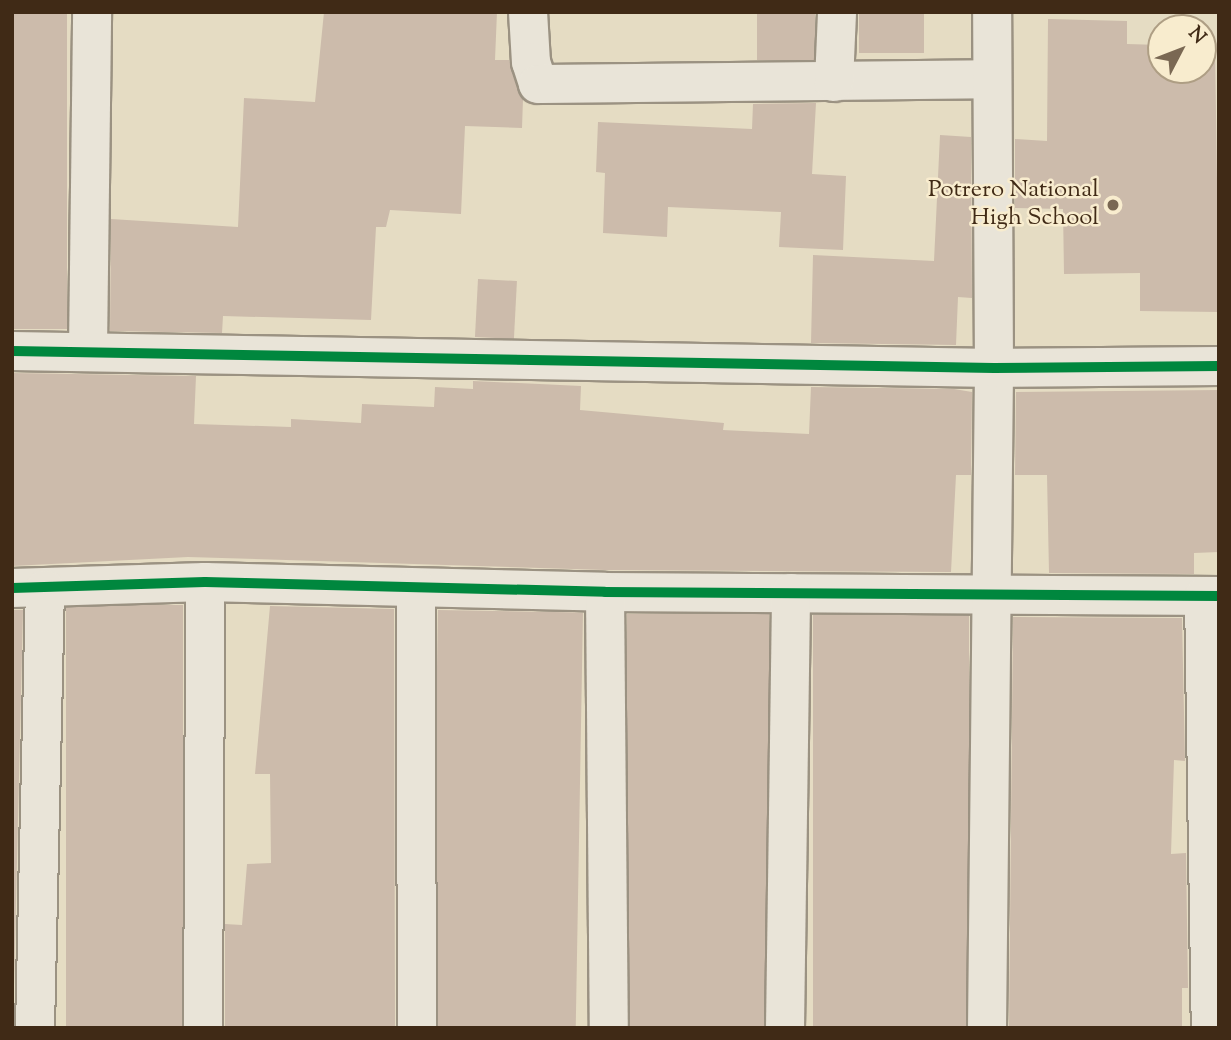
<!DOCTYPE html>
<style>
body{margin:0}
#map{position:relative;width:1231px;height:1040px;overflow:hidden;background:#e5dcc3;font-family:"Sorts Mill Goudy",serif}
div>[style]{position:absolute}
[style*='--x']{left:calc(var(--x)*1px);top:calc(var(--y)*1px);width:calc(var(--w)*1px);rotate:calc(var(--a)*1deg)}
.building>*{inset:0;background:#ccbbab;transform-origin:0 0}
.roads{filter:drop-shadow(2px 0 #9b9282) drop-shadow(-2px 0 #9b9282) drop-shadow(0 2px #9b9282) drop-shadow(0 -2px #9b9282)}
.minor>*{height:38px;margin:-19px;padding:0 19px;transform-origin:19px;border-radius:19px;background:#e9e4d8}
.tertiary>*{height:38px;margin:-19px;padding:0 19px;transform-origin:19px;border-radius:19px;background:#e9e4d8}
.cycleway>*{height:10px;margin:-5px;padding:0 5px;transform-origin:5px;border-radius:5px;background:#00873e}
.dots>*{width:19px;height:19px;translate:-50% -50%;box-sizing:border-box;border:4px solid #f8ecce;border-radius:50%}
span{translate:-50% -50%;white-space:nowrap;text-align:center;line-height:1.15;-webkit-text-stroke:5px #f8ecce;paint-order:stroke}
.poi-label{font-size:24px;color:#402a16}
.right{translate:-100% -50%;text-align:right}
.frame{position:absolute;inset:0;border:14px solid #402a16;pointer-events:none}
.north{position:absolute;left:1147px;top:14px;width:70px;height:70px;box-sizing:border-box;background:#f8ecce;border:2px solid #ae9e84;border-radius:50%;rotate:48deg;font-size:19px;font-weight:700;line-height:28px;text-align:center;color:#402a16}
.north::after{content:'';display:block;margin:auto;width:24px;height:32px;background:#7a6853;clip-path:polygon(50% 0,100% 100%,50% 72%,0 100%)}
</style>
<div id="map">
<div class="building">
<div style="left:12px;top:12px;width:55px;height:317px"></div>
<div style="clip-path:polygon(324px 12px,497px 12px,495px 60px,509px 60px,523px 99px,522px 128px,465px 126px,461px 214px,390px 210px,386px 227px,376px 227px,371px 320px,223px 316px,222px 333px,110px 331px,111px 219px,238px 227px,244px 98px,315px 102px)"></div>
<div style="left:757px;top:12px;width:58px;height:48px"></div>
<div style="left:859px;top:12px;width:65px;height:41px"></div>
<div style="clip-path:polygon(1048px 19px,1127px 21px,1127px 44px,1161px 45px,1161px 70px,1203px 70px,1203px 46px,1215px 46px,1219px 312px,1140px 311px,1140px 273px,1064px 274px,1063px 209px,1015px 208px,1015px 139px,1047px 141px)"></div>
<div style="clip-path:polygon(816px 103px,812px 174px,846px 176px,843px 250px,779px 247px,781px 212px,668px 207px,667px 237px,603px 233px,605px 173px,596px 172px,598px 122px,752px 129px,753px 104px)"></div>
<div style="clip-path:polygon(940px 135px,971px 137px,972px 298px,958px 297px,956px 345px,811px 343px,813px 255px,934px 261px)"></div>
<div style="left:478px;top:279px;width:39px;height:58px;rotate:3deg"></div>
<div style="clip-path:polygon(12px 373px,196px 376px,194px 424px,291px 427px,291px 419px,361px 423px,362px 404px,434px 407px,435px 387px,473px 389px,473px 381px,581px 386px,580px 410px,724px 423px,723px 430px,809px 434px,811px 387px,954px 389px,972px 392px,971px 475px,956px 475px,951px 572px,605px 570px,188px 557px,12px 566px)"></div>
<div style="clip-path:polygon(1219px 390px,1219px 552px,1194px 553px,1194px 574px,1049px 573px,1047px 475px,1015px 475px,1016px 392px)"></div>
<div style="left:183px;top:605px;width:423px;height:117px;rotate:90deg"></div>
<div style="clip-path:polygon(270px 606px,394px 609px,395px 1028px,225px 1028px,225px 924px,242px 925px,247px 864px,271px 863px,270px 774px,255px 774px)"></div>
<div style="clip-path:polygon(12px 610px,23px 610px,13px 1028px,12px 1028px)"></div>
<div style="left:438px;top:610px;width:145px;height:418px;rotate:1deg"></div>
<div style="left:627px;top:614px;width:142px;height:414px"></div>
<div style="left:813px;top:615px;width:156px;height:413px"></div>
<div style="clip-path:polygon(1013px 617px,1182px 618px,1185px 761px,1174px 760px,1171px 854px,1186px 853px,1188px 988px,1182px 988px,1182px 1028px,1009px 1028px)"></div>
</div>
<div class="roads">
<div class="minor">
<div style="--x:528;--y:12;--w:50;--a:86.6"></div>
<div style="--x:531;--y:62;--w:23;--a:72"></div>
<div style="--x:538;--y:84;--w:454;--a:-0.6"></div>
<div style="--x:834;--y:82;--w:70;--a:-87.5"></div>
<div style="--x:88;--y:350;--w:338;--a:-89.3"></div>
<div style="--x:12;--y:351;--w:982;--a:0.99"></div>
<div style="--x:994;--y:368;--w:225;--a:-0.5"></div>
<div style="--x:12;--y:588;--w:193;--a:-1.8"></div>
<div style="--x:205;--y:582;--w:400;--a:1.4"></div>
<div style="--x:605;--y:592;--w:614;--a:0.37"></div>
<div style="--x:416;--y:588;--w:440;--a:89.9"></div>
<div style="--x:605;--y:592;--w:436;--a:89.5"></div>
<div style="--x:1204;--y:596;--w:432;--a:89.1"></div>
<div style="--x:35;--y:1028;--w:439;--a:-88.7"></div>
<div style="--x:203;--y:1028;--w:446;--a:-89.7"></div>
<div style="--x:785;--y:1028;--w:435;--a:-89.2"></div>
</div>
<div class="tertiary">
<div style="--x:987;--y:1028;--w:660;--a:-89.39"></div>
<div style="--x:994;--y:368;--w:356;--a:-90.3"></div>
</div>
</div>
<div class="cycleway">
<div style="--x:12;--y:351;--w:982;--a:0.99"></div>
<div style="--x:994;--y:368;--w:225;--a:-0.5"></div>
<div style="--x:12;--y:588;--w:193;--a:-1.8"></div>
<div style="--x:205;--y:582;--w:400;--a:1.4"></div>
<div style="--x:605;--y:592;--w:614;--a:0.37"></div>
</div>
<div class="dots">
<div style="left:1113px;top:205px;background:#7a6853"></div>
</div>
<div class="poi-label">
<span class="right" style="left:1099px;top:205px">Potrero National<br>High School</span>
</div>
<div class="frame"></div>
<div class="north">N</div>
</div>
